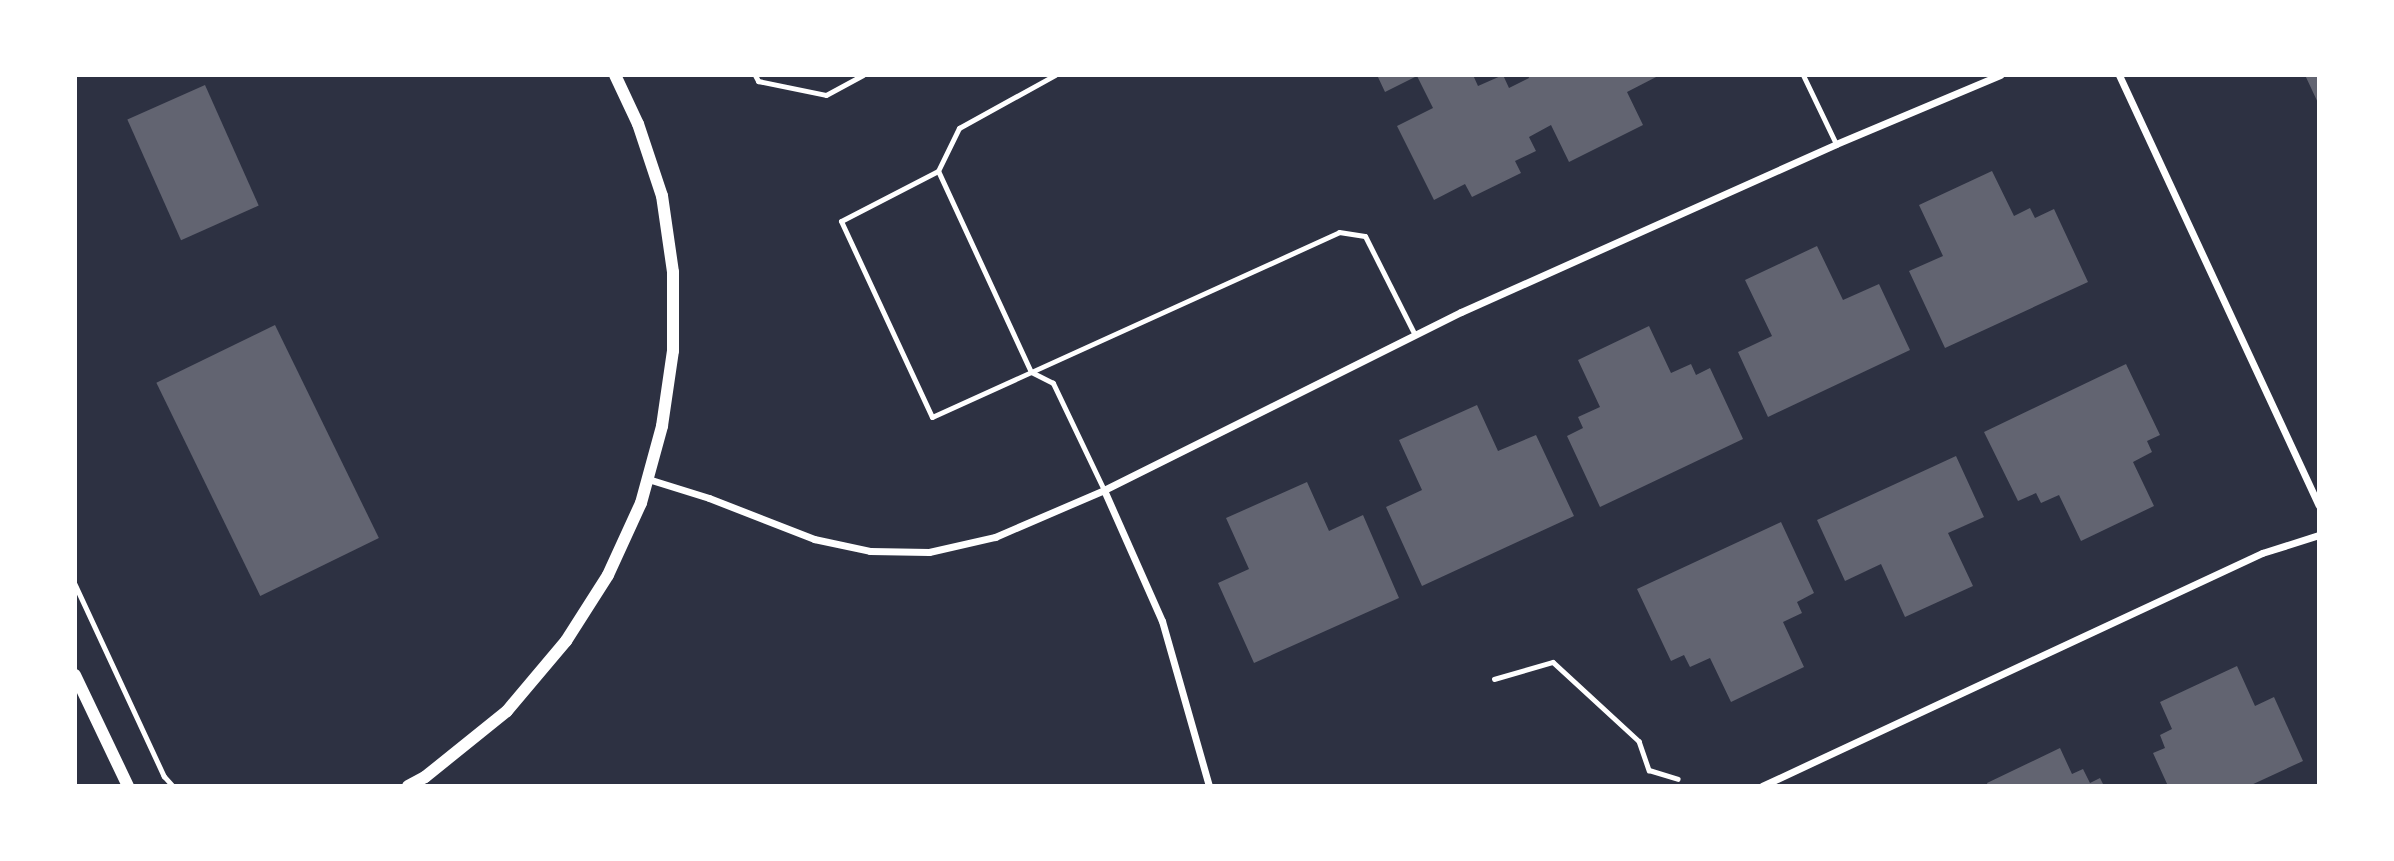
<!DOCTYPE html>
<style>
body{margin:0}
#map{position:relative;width:2394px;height:861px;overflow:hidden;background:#2d3142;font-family:"PT Serif",serif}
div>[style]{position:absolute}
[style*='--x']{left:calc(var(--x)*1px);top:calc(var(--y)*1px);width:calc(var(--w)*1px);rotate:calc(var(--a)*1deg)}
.building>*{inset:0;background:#626471;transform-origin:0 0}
.path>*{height:4.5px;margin:-2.25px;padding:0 2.25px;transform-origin:2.25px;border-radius:2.25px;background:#fff}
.service>*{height:5px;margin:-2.5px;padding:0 2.5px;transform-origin:2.5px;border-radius:2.5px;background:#fff}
.minor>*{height:7px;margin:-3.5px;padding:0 3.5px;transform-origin:3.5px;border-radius:3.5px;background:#fff}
.tertiary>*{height:12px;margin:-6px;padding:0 6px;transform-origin:6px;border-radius:6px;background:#fff}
span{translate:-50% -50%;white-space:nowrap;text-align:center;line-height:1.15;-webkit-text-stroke:7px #fff;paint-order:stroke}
.frame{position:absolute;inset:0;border:77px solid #fff;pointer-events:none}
</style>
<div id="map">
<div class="building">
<div style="clip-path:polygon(1377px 75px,1473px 75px,1478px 86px,1503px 75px,1509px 88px,1529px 78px,1528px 75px,1660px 75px,1627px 92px,1643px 125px,1569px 162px,1551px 125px,1529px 137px,1536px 151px,1515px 161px,1521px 173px,1472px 197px,1465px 184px,1434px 200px,1397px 126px,1433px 108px,1417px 76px,1385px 92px)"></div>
<div style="clip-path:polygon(2305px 75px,2319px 75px,2319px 105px)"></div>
<div style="left:205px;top:85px;width:132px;height:85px;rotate:66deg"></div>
<div style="clip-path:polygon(1992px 171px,2014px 216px,2030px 208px,2035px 218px,2054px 209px,2088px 282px,1945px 348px,1909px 271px,1943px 256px,1919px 205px)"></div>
<div style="clip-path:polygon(1817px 246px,1843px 300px,1879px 284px,1910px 350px,1768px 417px,1738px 352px,1772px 336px,1745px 280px)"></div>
<div style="left:275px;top:325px;width:237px;height:132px;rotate:64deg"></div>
<div style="clip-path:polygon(1649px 326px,1671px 373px,1691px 364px,1696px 375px,1710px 368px,1743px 439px,1600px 507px,1567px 436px,1583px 428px,1578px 417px,1600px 407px,1578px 360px)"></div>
<div style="clip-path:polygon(2126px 364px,2160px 435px,2147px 441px,2152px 452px,2133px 462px,2154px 506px,2081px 541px,2059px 495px,2041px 503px,2036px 493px,2018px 501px,1984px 432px)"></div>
<div style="clip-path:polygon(1477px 405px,1498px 451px,1536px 435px,1574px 516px,1422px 586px,1386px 507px,1422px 490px,1399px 440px)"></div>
<div style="clip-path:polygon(1956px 456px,1984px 517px,1948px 533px,1973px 586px,1905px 617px,1881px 564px,1845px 581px,1817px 520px)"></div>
<div style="clip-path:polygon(1307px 482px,1329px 531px,1363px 515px,1399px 598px,1254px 663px,1218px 583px,1249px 569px,1226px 518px)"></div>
<div style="clip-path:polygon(1781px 522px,1814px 593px,1797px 602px,1802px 613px,1783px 622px,1804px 667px,1731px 702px,1710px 658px,1690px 667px,1684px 655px,1671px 661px,1637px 589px)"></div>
<div style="clip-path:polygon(2237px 666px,2255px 706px,2274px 697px,2303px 761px,2249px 786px,2168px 786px,2153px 753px,2165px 748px,2160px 735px,2172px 729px,2160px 702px)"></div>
<div style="clip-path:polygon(2060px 748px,2072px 774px,2083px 769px,2090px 783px,2100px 778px,2104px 786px,1988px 786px,1987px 783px)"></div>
</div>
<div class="path">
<div style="--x:75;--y:584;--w:212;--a:65.1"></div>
<div style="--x:164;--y:776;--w:13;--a:48"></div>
<div style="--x:1494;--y:679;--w:61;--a:-16.1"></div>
<div style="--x:1553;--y:662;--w:117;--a:42.6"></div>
<div style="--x:1639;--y:741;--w:31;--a:71"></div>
<div style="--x:1649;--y:770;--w:30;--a:17"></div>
</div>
<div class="service">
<div style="--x:755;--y:75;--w:7;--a:63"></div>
<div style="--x:758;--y:81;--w:69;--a:11.6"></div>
<div style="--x:826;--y:95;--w:42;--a:-28.4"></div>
<div style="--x:1803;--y:75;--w:76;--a:64.4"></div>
<div style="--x:938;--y:171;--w:48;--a:-64"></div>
<div style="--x:959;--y:128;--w:110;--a:-28.9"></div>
<div style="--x:1104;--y:490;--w:119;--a:-115.5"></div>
<div style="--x:1053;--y:383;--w:25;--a:-153"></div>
<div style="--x:1031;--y:372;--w:221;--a:-114.8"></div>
<div style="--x:938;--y:171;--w:109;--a:152.7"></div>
<div style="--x:841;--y:221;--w:216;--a:65.1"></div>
<div style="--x:932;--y:417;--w:447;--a:-24.4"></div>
<div style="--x:1339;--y:232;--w:26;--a:9"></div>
<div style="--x:1365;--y:236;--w:111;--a:63.2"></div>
</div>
<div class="minor">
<div style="--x:2119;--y:75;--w:474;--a:65.1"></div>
<div style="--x:648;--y:479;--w:64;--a:17.3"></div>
<div style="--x:709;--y:498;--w:113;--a:21.3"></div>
<div style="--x:814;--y:539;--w:57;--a:12.1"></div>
<div style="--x:870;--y:551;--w:59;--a:1"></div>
<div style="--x:929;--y:552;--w:68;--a:-12.8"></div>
<div style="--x:995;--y:537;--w:119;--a:-23.3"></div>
<div style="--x:1209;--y:786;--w:172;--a:-105.9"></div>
<div style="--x:1162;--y:621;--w:143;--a:-113.9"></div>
<div style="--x:1104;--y:490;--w:399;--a:-26.5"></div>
<div style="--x:1461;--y:312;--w:411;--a:-24.1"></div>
<div style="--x:1836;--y:144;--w:178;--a:-22.8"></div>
<div style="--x:1762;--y:786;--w:552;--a:-24.99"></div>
<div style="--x:2262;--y:553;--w:60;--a:-17.5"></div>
</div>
<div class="tertiary">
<div style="--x:75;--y:675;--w:123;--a:64.5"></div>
<div style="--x:408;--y:786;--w:19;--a:-28"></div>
<div style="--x:425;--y:777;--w:105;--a:-38.8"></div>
<div style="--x:507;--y:711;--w:92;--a:-49.9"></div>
<div style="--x:566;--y:641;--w:78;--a:-57.5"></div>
<div style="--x:608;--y:575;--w:79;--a:-65.4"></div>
<div style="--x:641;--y:503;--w:80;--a:-74.7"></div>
<div style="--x:662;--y:426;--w:76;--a:-81.7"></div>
<div style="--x:673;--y:351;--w:79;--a:-90"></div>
<div style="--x:673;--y:272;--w:77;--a:-98.2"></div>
<div style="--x:662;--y:196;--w:76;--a:-108.4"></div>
<div style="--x:638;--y:124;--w:54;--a:-115.1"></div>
</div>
<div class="frame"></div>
</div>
